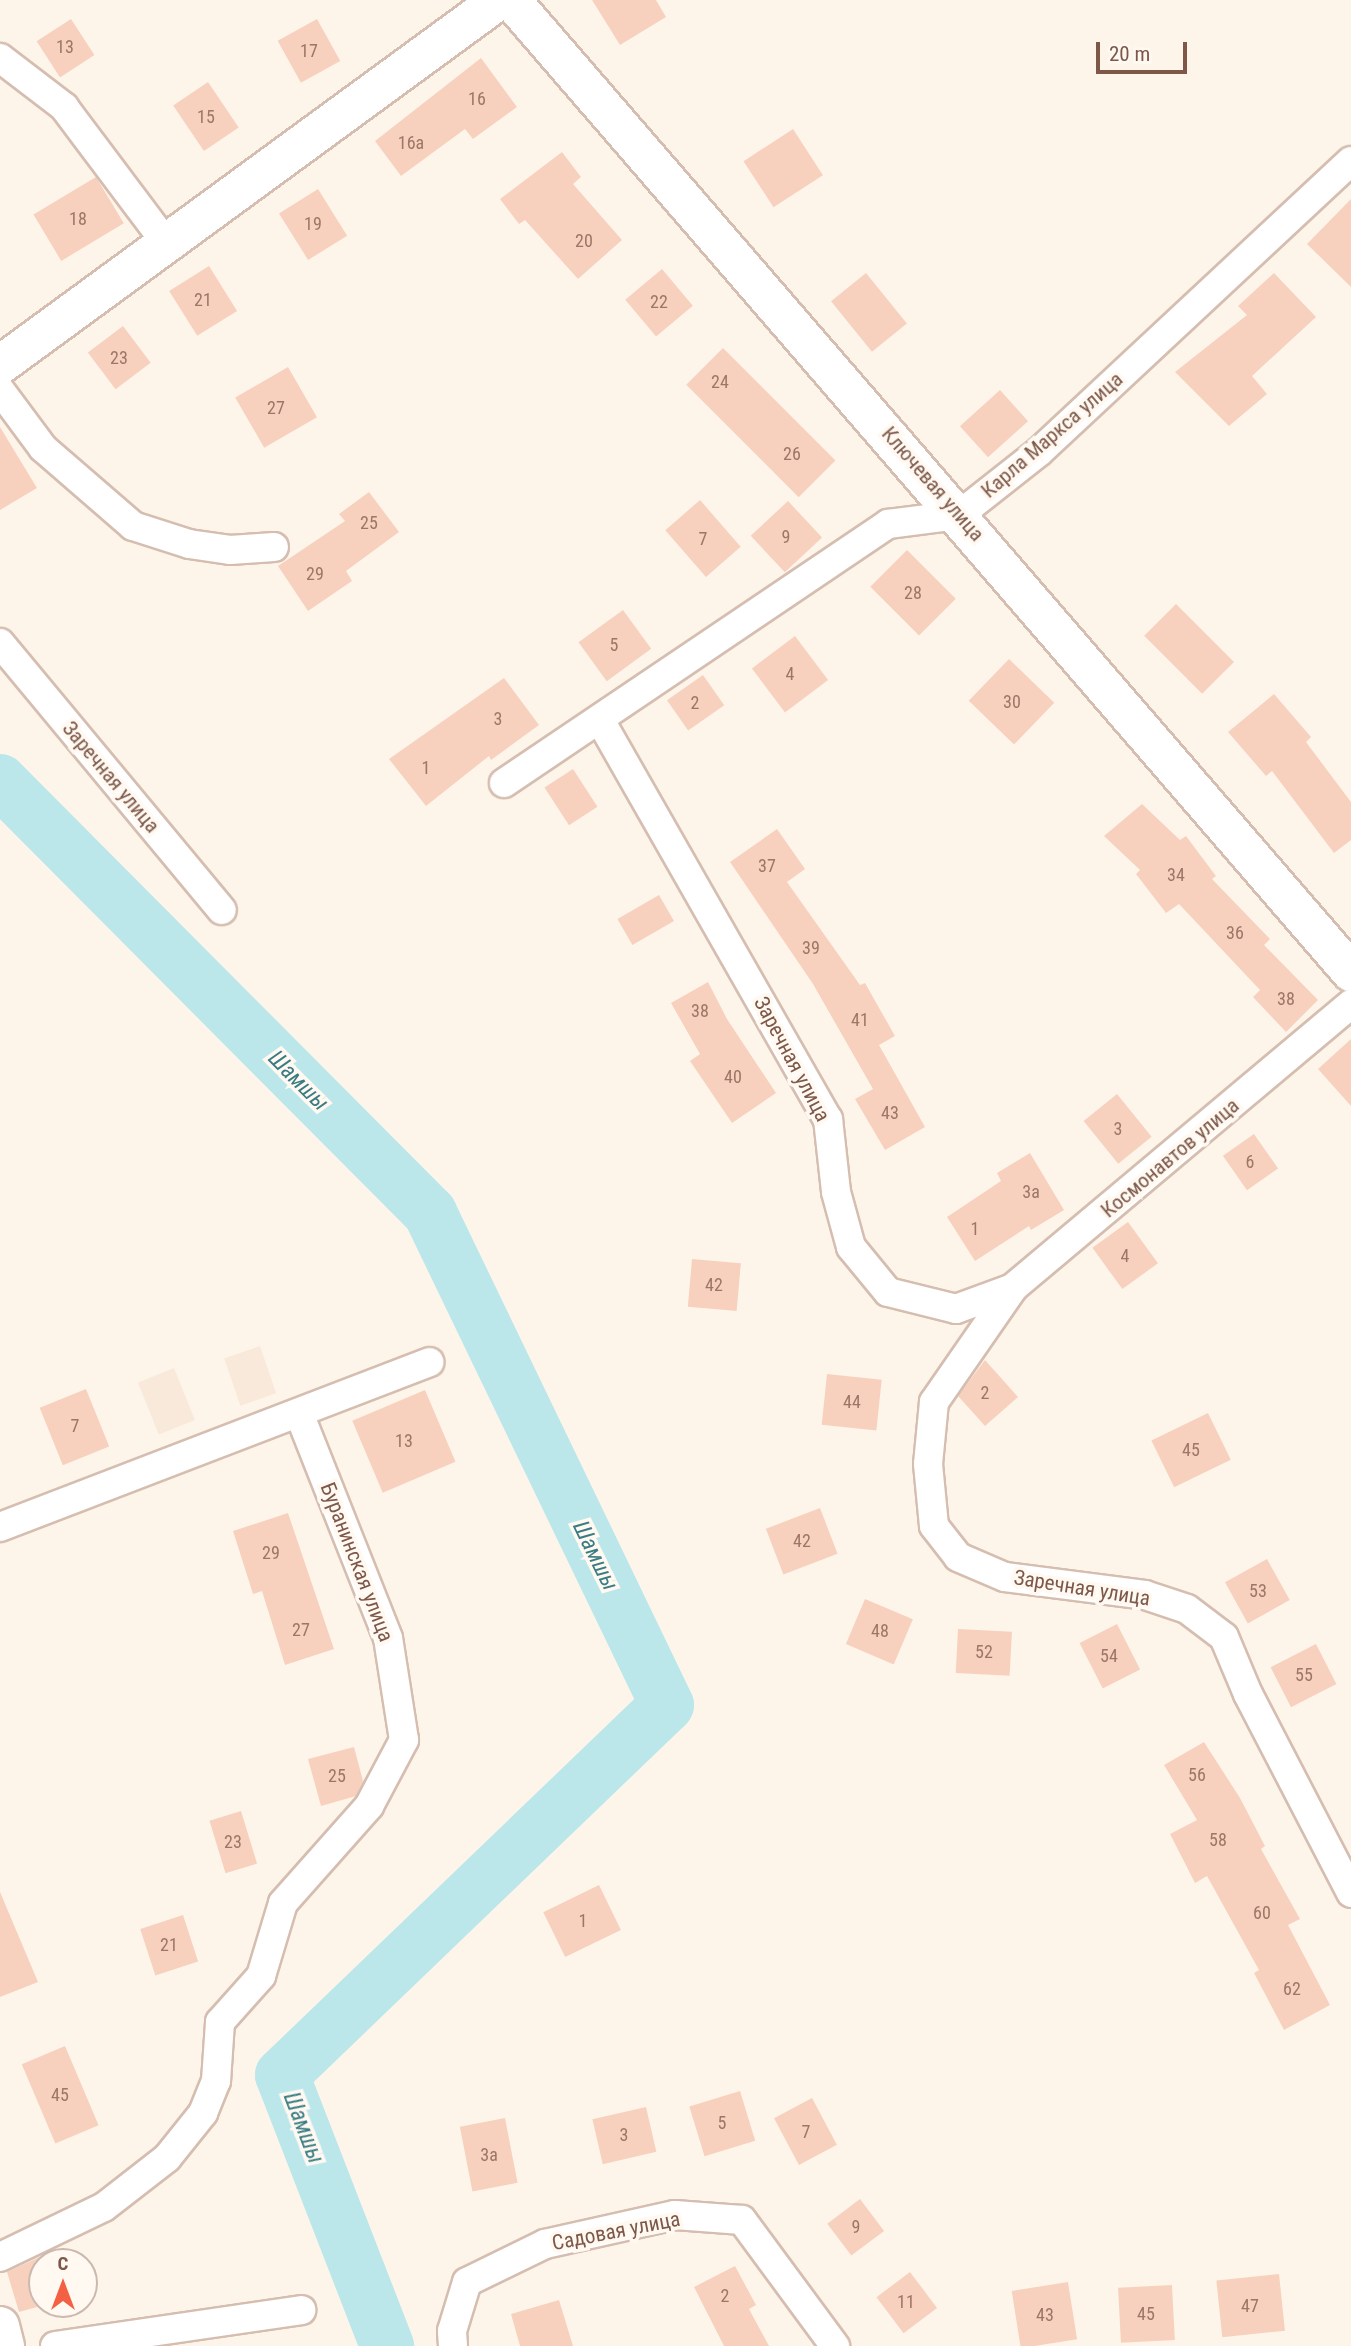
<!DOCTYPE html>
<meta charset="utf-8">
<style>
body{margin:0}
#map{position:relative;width:1351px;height:2346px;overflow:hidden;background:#fef5ea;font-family:"Roboto Condensed",sans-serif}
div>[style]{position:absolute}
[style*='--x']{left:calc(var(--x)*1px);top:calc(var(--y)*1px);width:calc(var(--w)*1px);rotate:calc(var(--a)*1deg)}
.residential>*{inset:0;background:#f9e9da;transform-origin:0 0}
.river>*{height:54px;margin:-27px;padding:0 27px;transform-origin:27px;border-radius:27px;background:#bbe7eb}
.building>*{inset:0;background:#f7d1be;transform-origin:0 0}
.roads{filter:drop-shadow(2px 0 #d5beb0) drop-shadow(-2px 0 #d5beb0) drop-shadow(0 2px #d5beb0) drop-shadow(0 -2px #d5beb0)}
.street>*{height:28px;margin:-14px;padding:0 14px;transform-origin:14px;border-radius:14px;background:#fff}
.secondary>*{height:38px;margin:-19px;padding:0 19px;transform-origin:19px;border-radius:19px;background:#fff}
span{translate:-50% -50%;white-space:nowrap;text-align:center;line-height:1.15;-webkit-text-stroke:7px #fff9f2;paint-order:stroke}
.number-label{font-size:18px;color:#9c7666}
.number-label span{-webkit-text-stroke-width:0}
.street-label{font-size:21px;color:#7d5849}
.water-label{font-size:23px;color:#3a7c83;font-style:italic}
.north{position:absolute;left:28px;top:2248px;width:70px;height:70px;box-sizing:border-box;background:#fff9f2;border:2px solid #cbb9ae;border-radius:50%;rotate:0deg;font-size:19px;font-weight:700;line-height:28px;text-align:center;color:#7d5849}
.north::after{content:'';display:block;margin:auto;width:24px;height:32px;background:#f36044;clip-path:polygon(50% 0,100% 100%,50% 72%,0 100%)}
.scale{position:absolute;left:1096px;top:42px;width:91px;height:32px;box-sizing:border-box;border:4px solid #7d5849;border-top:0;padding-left:9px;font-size:21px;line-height:24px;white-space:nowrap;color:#7d5849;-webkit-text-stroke:5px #fff9f2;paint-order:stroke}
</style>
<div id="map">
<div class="residential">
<div style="left:260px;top:1346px;width:50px;height:38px;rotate:71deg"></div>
<div style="left:174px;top:1368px;width:56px;height:39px;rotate:68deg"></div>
</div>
<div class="river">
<div style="--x:0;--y:781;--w:610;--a:45.13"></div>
<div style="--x:430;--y:1213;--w:546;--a:64.28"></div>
<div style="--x:667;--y:1705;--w:534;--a:136.14"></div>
<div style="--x:282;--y:2075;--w:291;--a:68.8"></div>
</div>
<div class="building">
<div style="clip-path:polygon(592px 0,656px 0,666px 17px,620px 45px)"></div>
<div style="left:71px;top:19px;width:43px;height:41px;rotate:57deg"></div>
<div style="left:317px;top:19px;width:48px;height:45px;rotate:61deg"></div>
<div style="clip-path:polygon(481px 58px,517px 107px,473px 139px,465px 129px,401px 176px,375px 141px)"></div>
<div style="left:208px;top:82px;width:55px;height:42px;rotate:56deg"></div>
<div style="left:793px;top:129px;width:55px;height:59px;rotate:57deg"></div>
<div style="clip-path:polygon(562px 152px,581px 177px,573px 184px,622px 240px,578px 279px,525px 220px,519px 224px,500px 199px)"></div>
<div style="left:96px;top:177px;width:54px;height:73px;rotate:59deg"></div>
<div style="left:318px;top:189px;width:55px;height:46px;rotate:58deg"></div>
<div style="clip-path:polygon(1351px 199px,1351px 287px,1307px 244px)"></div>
<div style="left:209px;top:266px;width:53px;height:47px;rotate:58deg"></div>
<div style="left:662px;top:269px;width:48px;height:48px;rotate:50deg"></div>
<div style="left:866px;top:273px;width:65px;height:45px;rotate:51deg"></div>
<div style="clip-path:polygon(1274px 273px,1316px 317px,1252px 376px,1267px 394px,1229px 426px,1175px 372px,1247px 315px,1238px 306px)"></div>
<div style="left:123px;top:326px;width:46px;height:44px;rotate:53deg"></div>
<div style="left:723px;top:348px;width:159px;height:52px;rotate:45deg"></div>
<div style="left:288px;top:367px;width:58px;height:61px;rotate:60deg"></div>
<div style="left:1000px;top:390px;width:42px;height:54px;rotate:48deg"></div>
<div style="clip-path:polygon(0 427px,37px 488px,0 510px)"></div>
<div style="clip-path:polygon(369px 492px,399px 532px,346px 571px,352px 581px,308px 611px,278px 566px,345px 521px,339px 514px)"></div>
<div style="left:700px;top:500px;width:62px;height:46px;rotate:49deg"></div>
<div style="left:788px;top:501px;width:50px;height:51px;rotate:47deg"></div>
<div style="left:907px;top:550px;width:69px;height:52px;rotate:45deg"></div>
<div style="left:1176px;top:604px;width:82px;height:45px;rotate:45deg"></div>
<div style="left:623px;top:610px;width:48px;height:55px;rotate:54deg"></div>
<div style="left:795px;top:636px;width:55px;height:54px;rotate:53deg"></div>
<div style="left:1009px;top:659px;width:63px;height:58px;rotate:44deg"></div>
<div style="left:703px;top:675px;width:37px;height:44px;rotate:55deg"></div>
<div style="clip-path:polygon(504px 678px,539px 725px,491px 760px,489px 756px,426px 806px,389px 759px)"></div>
<div style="clip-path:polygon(1274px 694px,1311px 737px,1306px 742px,1351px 802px,1351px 840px,1334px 853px,1272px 771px,1266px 776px,1228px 732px)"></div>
<div style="left:573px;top:769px;width:45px;height:34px;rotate:57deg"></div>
<div style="clip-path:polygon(1142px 804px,1180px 840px,1186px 836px,1216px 876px,1212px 879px,1270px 939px,1264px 945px,1318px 1000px,1286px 1032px,1253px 997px,1260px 990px,1179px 904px,1166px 913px,1136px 874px,1140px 870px,1104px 836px)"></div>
<div style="clip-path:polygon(777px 829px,805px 869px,787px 882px,860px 985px,865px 983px,895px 1036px,879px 1045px,925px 1127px,885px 1150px,855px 1099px,873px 1089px,813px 984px,730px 862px)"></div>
<div style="left:659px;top:895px;width:30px;height:48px;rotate:60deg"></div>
<div style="clip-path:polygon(708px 982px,727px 1019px,776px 1093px,732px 1123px,690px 1061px,700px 1054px,671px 1003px)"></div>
<div style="clip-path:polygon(1351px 1039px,1351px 1106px,1318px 1069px)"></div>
<div style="left:1117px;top:1094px;width:55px;height:43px;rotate:51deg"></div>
<div style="left:1254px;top:1134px;width:42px;height:38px;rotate:55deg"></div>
<div style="clip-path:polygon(1030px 1153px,1064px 1210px,1031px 1230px,1029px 1226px,975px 1261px,947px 1217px,1001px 1181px,997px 1173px)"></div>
<div style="left:1128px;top:1222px;width:51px;height:44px;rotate:54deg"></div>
<div style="left:692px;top:1259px;width:49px;height:48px;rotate:5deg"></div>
<div style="clip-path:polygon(985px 1360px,1018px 1397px,985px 1426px,958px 1396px)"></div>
<div style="left:827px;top:1374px;width:55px;height:51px;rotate:6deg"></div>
<div style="left:86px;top:1389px;width:62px;height:50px;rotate:68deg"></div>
<div style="left:425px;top:1390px;width:78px;height:79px;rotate:67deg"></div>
<div style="left:1208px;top:1413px;width:52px;height:63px;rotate:64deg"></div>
<div style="left:820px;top:1508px;width:49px;height:58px;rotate:69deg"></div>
<div style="clip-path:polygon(288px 1513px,334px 1649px,285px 1665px,262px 1591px,253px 1594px,233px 1531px)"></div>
<div style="left:1267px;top:1559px;width:47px;height:48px;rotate:61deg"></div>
<div style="left:865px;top:1599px;width:52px;height:49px;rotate:23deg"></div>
<div style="left:1117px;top:1624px;width:51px;height:42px;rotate:63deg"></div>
<div style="left:958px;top:1629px;width:54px;height:44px;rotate:3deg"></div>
<div style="left:1316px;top:1644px;width:45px;height:51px;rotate:63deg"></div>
<div style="clip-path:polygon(1204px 1742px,1240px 1798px,1265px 1846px,1261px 1849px,1300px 1919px,1288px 1925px,1330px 2005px,1284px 2030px,1254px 1973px,1259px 1970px,1207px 1876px,1195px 1883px,1170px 1834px,1197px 1820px,1164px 1765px)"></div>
<div style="clip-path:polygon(354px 1747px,363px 1781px,356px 1796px,321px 1806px,308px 1759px)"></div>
<div style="left:241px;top:1811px;width:55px;height:33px;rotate:73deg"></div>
<div style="left:599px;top:1885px;width:50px;height:62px;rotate:64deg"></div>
<div style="clip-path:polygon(0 1892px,38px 1982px,0 1997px)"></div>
<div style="left:183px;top:1915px;width:49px;height:45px;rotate:72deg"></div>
<div style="left:65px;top:2046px;width:86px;height:47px;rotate:67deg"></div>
<div style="left:740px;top:2091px;width:52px;height:53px;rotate:73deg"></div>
<div style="left:812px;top:2098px;width:53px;height:43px;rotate:62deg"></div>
<div style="left:646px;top:2107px;width:46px;height:55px;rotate:77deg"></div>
<div style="left:505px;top:2118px;width:66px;height:46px;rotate:79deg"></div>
<div style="left:860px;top:2199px;width:40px;height:41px;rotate:53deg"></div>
<div style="clip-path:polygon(55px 2250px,58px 2262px,42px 2262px,42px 2304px,48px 2304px,19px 2312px,7px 2272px)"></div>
<div style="clip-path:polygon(735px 2266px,756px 2305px,749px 2309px,769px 2346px,724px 2346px,694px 2287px)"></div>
<div style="left:910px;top:2272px;width:45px;height:42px;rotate:53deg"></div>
<div style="left:1279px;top:2274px;width:57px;height:63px;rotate:84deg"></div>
<div style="left:1068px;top:2282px;width:58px;height:57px;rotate:81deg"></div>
<div style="left:1172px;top:2285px;width:55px;height:54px;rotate:87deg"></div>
<div style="clip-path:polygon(559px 2300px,573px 2346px,520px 2346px,511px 2314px)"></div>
</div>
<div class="roads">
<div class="street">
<div style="--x:0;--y:58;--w:81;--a:37.4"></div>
<div style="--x:64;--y:107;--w:170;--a:53.1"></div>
<div style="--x:0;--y:390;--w:72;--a:53.4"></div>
<div style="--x:43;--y:448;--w:119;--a:40.9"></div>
<div style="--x:133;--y:526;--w:59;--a:17.8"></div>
<div style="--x:189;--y:544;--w:41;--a:8.3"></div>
<div style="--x:230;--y:550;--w:44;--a:-3.9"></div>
<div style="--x:0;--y:643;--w:347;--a:50.3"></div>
<div style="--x:600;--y:720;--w:460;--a:60.3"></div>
<div style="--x:828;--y:1119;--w:73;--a:83.7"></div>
<div style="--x:836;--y:1192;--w:57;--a:74.7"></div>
<div style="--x:851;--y:1247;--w:58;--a:50.6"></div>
<div style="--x:888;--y:1292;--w:70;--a:14"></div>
<div style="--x:956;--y:1309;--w:61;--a:-20.2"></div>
<div style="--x:504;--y:783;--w:463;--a:-34"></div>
<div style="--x:888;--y:524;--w:72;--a:-7.2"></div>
<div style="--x:959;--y:515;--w:103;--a:-38.3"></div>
<div style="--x:1040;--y:451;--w:425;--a:-43"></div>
<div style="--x:1351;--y:1004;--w:441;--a:140"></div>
<div style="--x:1013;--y:1288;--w:139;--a:124.7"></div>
<div style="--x:934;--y:1402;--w:62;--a:95.5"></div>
<div style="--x:928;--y:1464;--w:62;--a:84.5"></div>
<div style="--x:934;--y:1526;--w:39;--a:52"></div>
<div style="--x:958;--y:1557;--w:51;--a:23.1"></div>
<div style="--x:1005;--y:1577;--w:141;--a:7.3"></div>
<div style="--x:1145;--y:1595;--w:44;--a:18.4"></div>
<div style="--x:1187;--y:1609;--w:46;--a:37.1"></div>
<div style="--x:1224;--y:1637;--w:62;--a:67.2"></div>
<div style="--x:1248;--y:1694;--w:224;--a:62.6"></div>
<div style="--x:0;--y:1527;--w:460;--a:-21"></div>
<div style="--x:0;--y:2257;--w:115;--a:-25.7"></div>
<div style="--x:104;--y:2207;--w:80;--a:-37.9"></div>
<div style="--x:167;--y:2158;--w:58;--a:-51.3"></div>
<div style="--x:203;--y:2113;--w:35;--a:-68"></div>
<div style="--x:216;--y:2081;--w:59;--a:-86.1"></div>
<div style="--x:220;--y:2022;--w:62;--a:-48.3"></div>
<div style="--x:261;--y:1976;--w:76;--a:-73.2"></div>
<div style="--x:283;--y:1903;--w:130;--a:-48.4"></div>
<div style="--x:369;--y:1806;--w:75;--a:-62.1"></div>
<div style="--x:404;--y:1740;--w:103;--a:-98.9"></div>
<div style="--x:388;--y:1638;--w:242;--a:-111.6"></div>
<div style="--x:55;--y:2346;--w:249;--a:-8.3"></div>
<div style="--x:453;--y:2346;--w:15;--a:-94"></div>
<div style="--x:452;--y:2331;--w:51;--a:-73"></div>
<div style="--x:467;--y:2282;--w:87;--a:-26"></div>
<div style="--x:545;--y:2244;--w:133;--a:-12.6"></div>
<div style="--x:675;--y:2215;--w:67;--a:4.3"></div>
<div style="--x:742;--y:2220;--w:157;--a:53.6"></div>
</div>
<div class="secondary">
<div style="--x:511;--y:0;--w:1285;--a:49.17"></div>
<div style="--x:0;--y:365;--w:618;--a:-36.18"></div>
<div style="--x:0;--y:2326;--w:21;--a:76"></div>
</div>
</div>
<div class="number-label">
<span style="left:65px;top:47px">13</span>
<span style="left:309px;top:51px">17</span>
<span style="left:477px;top:99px">16</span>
<span style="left:206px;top:117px">15</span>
<span style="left:411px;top:143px">16а</span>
<span style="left:78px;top:219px">18</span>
<span style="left:313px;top:224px">19</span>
<span style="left:584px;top:241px">20</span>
<span style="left:203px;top:300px">21</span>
<span style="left:659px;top:302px">22</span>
<span style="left:119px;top:358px">23</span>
<span style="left:720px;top:382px">24</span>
<span style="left:276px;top:408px">27</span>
<span style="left:792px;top:454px">26</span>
<span style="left:369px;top:523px">25</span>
<span style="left:786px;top:537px">9</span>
<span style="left:703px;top:539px">7</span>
<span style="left:315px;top:574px">29</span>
<span style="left:913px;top:593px">28</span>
<span style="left:614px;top:645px">5</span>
<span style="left:790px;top:674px">4</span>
<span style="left:1012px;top:702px">30</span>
<span style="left:695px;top:703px">2</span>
<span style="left:498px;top:719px">3</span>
<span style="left:426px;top:768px">1</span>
<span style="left:767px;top:866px">37</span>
<span style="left:1176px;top:875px">34</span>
<span style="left:1235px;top:933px">36</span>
<span style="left:811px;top:948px">39</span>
<span style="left:1286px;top:999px">38</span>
<span style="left:700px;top:1011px">38</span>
<span style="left:860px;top:1020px">41</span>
<span style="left:733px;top:1077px">40</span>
<span style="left:890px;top:1113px">43</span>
<span style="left:1118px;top:1129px">3</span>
<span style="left:1250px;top:1162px">6</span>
<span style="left:1031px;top:1192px">3а</span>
<span style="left:975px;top:1229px">1</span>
<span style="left:1125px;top:1256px">4</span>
<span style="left:714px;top:1285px">42</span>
<span style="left:985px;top:1393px">2</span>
<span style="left:852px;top:1402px">44</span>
<span style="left:75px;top:1426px">7</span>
<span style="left:404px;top:1441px">13</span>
<span style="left:1191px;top:1450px">45</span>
<span style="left:802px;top:1541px">42</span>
<span style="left:271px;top:1553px">29</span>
<span style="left:1258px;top:1591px">53</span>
<span style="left:301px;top:1630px">27</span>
<span style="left:880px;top:1631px">48</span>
<span style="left:984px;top:1652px">52</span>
<span style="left:1109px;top:1656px">54</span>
<span style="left:1304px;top:1675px">55</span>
<span style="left:1197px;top:1775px">56</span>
<span style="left:337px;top:1776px">25</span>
<span style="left:1218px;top:1840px">58</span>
<span style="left:233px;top:1842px">23</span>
<span style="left:1262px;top:1913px">60</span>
<span style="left:583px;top:1921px">1</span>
<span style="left:169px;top:1945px">21</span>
<span style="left:1292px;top:1989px">62</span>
<span style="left:60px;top:2095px">45</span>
<span style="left:722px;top:2123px">5</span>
<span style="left:806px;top:2132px">7</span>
<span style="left:624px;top:2135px">3</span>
<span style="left:489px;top:2155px">3а</span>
<span style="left:856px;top:2227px">9</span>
<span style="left:725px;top:2296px">2</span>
<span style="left:906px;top:2302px">11</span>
<span style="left:1250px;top:2306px">47</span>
<span style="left:1146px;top:2314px">45</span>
<span style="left:1045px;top:2315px">43</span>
</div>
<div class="street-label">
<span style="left:1052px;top:435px;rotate:-41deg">Карла Маркса улица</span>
<span style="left:933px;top:484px;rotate:49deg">Ключевая улица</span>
<span style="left:111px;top:777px;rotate:50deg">Заречная улица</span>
<span style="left:792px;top:1059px;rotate:62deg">Заречная улица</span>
<span style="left:1170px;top:1158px;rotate:-40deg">Космонавтов улица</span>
<span style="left:357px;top:1562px;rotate:69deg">Буранинская улица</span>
<span style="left:1082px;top:1588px;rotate:9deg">Заречная улица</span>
<span style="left:616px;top:2231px;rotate:-11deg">Садовая улица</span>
</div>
<div class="water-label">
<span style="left:298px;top:1081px;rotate:45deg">Шамшы</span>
<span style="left:595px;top:1556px;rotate:64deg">Шамшы</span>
<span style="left:303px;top:2128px;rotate:69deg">Шамшы</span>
</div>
<div class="north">С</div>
<div class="scale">20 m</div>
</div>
